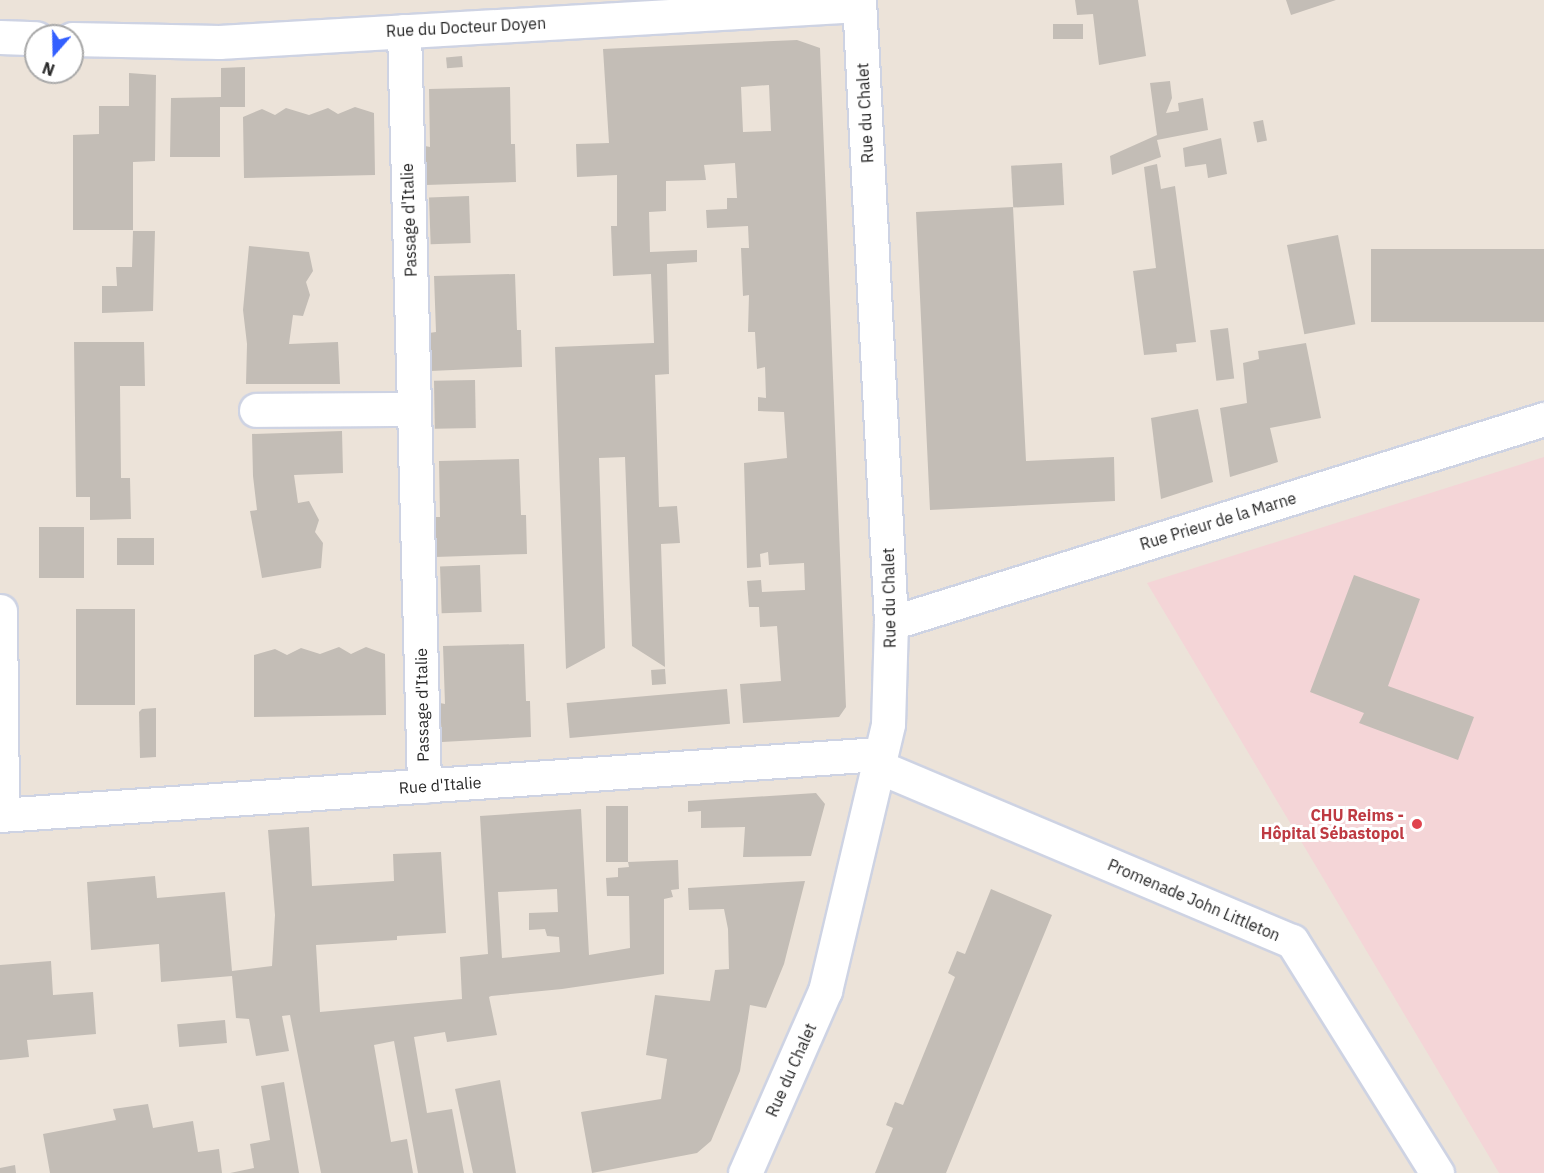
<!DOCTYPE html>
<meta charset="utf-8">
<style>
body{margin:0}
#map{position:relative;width:1544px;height:1173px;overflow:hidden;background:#ece3d9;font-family:"IBM Plex Sans",sans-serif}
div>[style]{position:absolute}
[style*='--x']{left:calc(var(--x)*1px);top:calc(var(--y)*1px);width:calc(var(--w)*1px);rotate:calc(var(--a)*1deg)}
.medical>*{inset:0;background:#f4d5d7}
.building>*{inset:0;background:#c3bdb6;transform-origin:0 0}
.roads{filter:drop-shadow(2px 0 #ced3e3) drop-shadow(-2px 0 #ced3e3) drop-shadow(0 2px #ced3e3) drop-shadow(0 -2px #ced3e3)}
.minor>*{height:33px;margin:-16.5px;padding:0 16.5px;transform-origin:16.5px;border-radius:16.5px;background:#fff}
.dots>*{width:16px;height:16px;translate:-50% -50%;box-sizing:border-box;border:3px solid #fff;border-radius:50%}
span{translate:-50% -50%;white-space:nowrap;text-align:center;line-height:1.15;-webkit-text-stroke:6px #fff;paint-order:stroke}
.street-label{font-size:16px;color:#282828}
.health-label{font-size:16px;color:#be3a42;font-weight:700}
.right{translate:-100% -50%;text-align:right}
.north{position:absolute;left:24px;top:24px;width:60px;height:60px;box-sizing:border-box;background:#fff;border:2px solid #a9a9a9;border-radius:50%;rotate:200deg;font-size:16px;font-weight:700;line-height:24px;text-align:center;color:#282828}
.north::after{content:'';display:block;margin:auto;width:21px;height:27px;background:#335fff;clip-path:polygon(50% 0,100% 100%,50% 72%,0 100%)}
</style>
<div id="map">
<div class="medical">
<div style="clip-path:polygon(1544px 457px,1544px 1173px,1499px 1173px,1147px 583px)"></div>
</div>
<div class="building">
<div style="clip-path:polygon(1075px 0,1138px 0,1146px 56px,1099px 65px,1093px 14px,1077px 15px)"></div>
<div style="clip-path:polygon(1286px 0,1336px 0,1291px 15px)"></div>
<div style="left:1083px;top:24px;width:15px;height:30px;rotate:90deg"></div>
<div style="clip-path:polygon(evenodd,797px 40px,820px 48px,846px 707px,839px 717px,743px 723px,740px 684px,781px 681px,777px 626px,760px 627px,759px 607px,749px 607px,747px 581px,761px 580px,762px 592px,805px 590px,804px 563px,769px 565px,768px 552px,760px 554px,761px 567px,747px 568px,744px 463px,787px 458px,784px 412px,758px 411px,758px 397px,766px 398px,765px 367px,757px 369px,755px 332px,748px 332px,749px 295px,743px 296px,741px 248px,749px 248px,748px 226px,707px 228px,706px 210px,727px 209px,727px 198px,737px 198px,735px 163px,704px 165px,706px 180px,666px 181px,666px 211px,649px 212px,650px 252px,697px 250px,697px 262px,667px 264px,669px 374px,655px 375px,659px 507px,677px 506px,680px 543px,661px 544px,665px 667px,632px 646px,625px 457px,599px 458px,605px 648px,566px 669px,555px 347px,654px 343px,651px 274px,613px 276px,611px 226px,617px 226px,617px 175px,577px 177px,576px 144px,609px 143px,603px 49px,797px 40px,769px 85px,771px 131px,743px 132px,741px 87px,769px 85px)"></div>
<div style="left:462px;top:56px;width:11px;height:16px;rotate:85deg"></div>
<div style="clip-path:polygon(245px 67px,245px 107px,220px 107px,220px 157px,170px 157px,171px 98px,221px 97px,221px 68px)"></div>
<div style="clip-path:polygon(129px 73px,156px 75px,155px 161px,133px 162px,133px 230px,73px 230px,73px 135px,99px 134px,99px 106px,129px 106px)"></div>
<div style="clip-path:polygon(1170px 81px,1172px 98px,1166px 113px,1179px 111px,1178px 103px,1203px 98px,1208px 130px,1157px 140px,1161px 157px,1112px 175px,1110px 156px,1157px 135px,1150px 83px)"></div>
<div style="clip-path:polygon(510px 87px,511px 144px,515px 144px,516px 182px,426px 185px,425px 146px,430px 147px,429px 89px)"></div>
<div style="clip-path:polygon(355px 107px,374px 113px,375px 175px,244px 178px,243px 117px,262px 109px,275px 115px,286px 108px,309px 115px,328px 108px,338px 114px)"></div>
<div style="left:1263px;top:120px;width:21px;height:10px;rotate:79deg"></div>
<div style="clip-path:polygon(1221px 138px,1227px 174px,1208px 178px,1206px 164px,1185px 167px,1183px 148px)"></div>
<div style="left:1062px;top:163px;width:42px;height:51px;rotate:87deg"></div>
<div style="clip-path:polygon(1157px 164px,1161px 189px,1175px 186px,1196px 342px,1176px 344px,1177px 352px,1144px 355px,1133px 271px,1156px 268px,1144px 167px)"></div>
<div style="left:469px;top:196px;width:47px;height:40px;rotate:88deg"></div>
<div style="clip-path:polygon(1013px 207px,1026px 461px,1114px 457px,1115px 501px,930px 510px,916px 212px)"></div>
<div style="clip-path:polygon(133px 231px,155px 231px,153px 311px,102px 313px,102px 286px,117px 286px,116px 267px,132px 267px)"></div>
<div style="left:1338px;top:235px;width:91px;height:52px;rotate:79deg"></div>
<div style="clip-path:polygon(249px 246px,309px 252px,313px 271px,306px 282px,310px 295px,303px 316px,293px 315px,289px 344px,338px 342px,340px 384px,246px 384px,247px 344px,243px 310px)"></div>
<div style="left:1544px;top:249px;width:73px;height:173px;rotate:90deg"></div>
<div style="clip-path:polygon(515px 274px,517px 330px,521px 330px,522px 367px,430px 371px,429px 333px,436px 332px,434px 276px)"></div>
<div style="left:1228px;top:328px;width:51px;height:18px;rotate:83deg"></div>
<div style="clip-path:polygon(74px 342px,144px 342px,145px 386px,120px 386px,121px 478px,130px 478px,131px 519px,90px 520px,90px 497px,76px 497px)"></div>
<div style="clip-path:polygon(1306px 343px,1321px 418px,1270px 428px,1278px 462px,1230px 477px,1220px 408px,1247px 403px,1243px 363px,1259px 359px,1258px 351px)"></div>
<div style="left:475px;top:380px;width:48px;height:41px;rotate:89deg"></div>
<div style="clip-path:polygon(1198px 409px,1213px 482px,1161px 499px,1151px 418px)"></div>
<div style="clip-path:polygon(342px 431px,343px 473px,294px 475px,298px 503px,309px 501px,319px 520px,315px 532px,323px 543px,321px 568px,262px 578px,250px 511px,257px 510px,253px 476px,252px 434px)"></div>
<div style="clip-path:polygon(519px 459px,521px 515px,526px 515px,527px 554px,435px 557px,434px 517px,440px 517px,439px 461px)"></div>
<div style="left:84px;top:527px;width:51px;height:45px;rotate:90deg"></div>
<div style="left:154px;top:538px;width:27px;height:37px;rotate:90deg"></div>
<div style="left:480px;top:565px;width:47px;height:40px;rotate:88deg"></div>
<div style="clip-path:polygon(1354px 575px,1420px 599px,1388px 686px,1474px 717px,1458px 760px,1359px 723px,1364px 713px,1310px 692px)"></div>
<div style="left:135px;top:609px;width:96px;height:59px;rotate:90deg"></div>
<div style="clip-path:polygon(524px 644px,526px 701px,530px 701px,531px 737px,442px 742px,440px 703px,445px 704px,443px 646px)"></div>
<div style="clip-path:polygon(339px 647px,351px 654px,366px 647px,385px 654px,386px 715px,254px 717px,254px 655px,275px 649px,287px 655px,301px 648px,320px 654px)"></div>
<div style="left:665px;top:669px;width:15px;height:14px;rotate:86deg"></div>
<div style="left:727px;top:689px;width:35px;height:161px;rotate:85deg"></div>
<div style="clip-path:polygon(156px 708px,156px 757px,140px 758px,139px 712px,142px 709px)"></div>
<div style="clip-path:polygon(816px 793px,825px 804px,811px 856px,743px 857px,745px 827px,701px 828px,701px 811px,688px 812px,688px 801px)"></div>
<div style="left:628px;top:806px;width:56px;height:22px;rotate:90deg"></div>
<div style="clip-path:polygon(evenodd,581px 809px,589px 955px,630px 948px,629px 896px,607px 896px,606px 878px,618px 877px,618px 868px,629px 867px,628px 862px,678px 860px,679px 889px,671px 890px,673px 897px,664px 899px,664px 974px,562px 989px,491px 996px,489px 997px,497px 1035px,447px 1042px,445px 1032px,414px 1037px,427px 1113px,452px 1109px,464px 1173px,418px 1173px,394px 1041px,374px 1045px,391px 1142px,407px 1139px,413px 1173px,321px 1173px,290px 1015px,282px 1016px,289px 1051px,256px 1056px,249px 1019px,236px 1018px,232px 976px,161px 982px,159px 944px,91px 950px,87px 882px,155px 876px,157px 898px,225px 892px,232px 971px,272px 966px,275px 915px,268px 830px,309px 827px,312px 886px,394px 881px,393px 854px,441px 852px,446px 933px,397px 936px,397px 940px,316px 945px,320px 1012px,462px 999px,460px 957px,488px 954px,480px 816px,581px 809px,557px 889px,558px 912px,529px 913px,529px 930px,545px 929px,547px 936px,559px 937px,560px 952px,502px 958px,498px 892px,557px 889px)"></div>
<div style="clip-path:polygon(805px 881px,784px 964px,766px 1008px,750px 1005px,740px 1071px,711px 1141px,697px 1153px,592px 1173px,581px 1112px,661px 1099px,667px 1059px,646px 1055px,655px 995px,710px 1001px,715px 970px,729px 969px,728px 929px,724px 909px,689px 910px,688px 888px)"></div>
<div style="clip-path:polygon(991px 889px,1052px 915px,990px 1066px,946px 1173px,875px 1173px,893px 1128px,886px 1125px,895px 1102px,903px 1105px,955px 977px,948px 973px,957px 951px,965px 954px)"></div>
<div style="clip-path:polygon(51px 961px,53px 995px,93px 992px,96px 1034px,27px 1040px,29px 1057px,0 1060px,0 965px)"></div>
<div style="left:225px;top:1020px;width:23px;height:48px;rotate:85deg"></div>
<div style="clip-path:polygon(500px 1080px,516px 1173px,473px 1173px,455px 1089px)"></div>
<div style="clip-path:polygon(284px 1082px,299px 1173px,230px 1173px,254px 1168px,250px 1144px,270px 1140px,261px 1086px)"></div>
<div style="clip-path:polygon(148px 1104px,153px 1128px,193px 1121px,198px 1152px,219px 1149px,222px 1173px,50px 1173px,43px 1134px,116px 1120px,113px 1109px)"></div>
<div style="clip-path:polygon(15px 1165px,16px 1173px,0 1173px,0 1168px)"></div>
</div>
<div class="roads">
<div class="minor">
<div style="--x:404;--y:31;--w:755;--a:88.48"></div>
<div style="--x:0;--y:37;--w:36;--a:2"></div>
<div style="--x:72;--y:39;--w:147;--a:1.2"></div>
<div style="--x:219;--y:42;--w:641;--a:-3.31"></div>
<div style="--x:256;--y:410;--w:158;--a:-0.4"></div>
<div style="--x:0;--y:611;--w:204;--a:89.4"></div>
<div style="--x:891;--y:623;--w:684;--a:-17.35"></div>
<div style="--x:877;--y:766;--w:450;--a:22.9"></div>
<div style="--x:1292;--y:941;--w:274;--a:58"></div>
<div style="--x:0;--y:815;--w:882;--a:-3.97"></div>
<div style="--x:745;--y:1173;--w:199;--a:-66.3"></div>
<div style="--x:825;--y:991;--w:274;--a:-76.7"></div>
<div style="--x:888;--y:724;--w:101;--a:-88.3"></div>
<div style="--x:891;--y:623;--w:624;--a:-92.94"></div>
</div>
</div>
<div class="dots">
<div style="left:1417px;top:824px;background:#e0444e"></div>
</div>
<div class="street-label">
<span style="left:466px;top:27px;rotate:-3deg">Rue du Docteur Doyen</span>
<span style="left:865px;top:113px;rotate:-93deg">Rue du Chalet</span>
<span style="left:409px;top:220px;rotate:-92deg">Passage d'Italie</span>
<span style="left:1218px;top:521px;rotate:-17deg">Rue Prieur de la Marne</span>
<span style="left:889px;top:598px;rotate:-91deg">Rue du Chalet</span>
<span style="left:422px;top:705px;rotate:-91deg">Passage d'Italie</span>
<span style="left:440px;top:785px;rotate:-4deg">Rue d'Italie</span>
<span style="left:1194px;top:900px;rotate:23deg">Promenade John Littleton</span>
<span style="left:791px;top:1070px;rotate:-66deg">Rue du Chalet</span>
</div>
<div class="health-label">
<span class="right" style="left:1404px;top:824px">CHU Reims -<br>Hôpital Sébastopol</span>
</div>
<div class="north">N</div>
</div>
